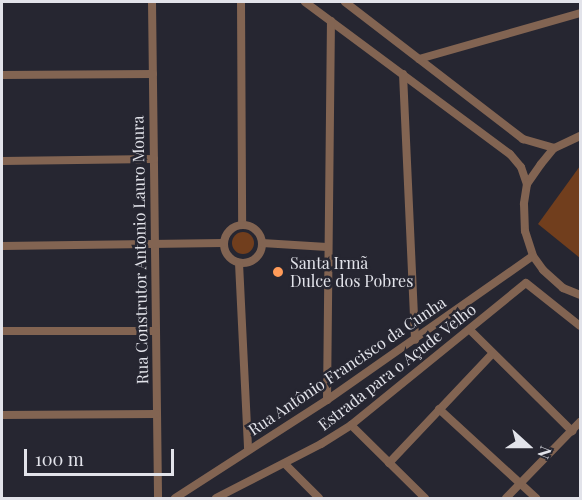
<!DOCTYPE html>
<meta charset="utf-8">
<style>
body{margin:0}
#map{position:relative;width:582px;height:500px;overflow:hidden;background:#262631;font-family:"Playfair Display",serif}
div>[style]{position:absolute}
[style*='--x']{left:calc(var(--x)*1px);top:calc(var(--y)*1px);width:calc(var(--w)*1px);rotate:calc(var(--a)*1deg)}
.green>*{inset:0;background:#713e1d}
.round{border-radius:50%}
.minor>*{height:8px;margin:-4px;padding:0 4px;transform-origin:4px;border-radius:4px;background:#826452}
.minor>.ring{margin:-4px;padding:0;box-sizing:content-box;background:none;border:8px solid #826452;border-radius:50%}
.dots>*{width:16px;height:16px;translate:-50% -50%;box-sizing:border-box;border:3px solid #262631;border-radius:50%}
span{translate:-50% -50%;white-space:nowrap;text-align:center;line-height:1.15;-webkit-text-stroke:5px #262631;paint-order:stroke}
.street-label{font-size:16px;color:#e2e3ea}
.poi-label{font-size:16px;color:#e2e3ea}
.left{translate:0 -50%;text-align:left}
.frame{position:absolute;inset:0;border:3px solid #e2e3ea;pointer-events:none}
.north{position:absolute;left:498px;top:416px;width:60px;height:60px;-webkit-text-stroke:4px #262631;paint-order:stroke;rotate:111deg;font-size:16px;font-weight:700;line-height:24px;text-align:center;color:#e2e3ea}
.north::after{content:'';display:block;margin:auto;width:21px;height:27px;background:#e2e3ea;clip-path:polygon(50% 0,100% 100%,50% 72%,0 100%)}
.scale{position:absolute;left:24px;top:449px;width:150px;height:27px;box-sizing:border-box;border:3px solid #e2e3ea;border-top:0;padding-left:8px;font-size:18px;line-height:21px;white-space:nowrap;color:#e2e3ea;-webkit-text-stroke:4px #262631;paint-order:stroke}
</style>
<div id="map">
<div class="green">
<div style="clip-path:polygon(580px 166px,580px 258px,538px 224px)"></div>
<div class="round" style="left:232px;top:232px;width:22px;height:22px"></div>
</div>
<div class="minor">
<div style="--x:152;--y:2;--w:496;--a:89.3"></div>
<div style="--x:241;--y:2;--w:223;--a:89.7"></div>
<div style="--x:305;--y:2;--w:255;--a:36.6"></div>
<div style="--x:510;--y:154;--w:17;--a:50"></div>
<div style="--x:521;--y:167;--w:18;--a:71"></div>
<div style="--x:345;--y:2;--w:225;--a:37.6"></div>
<div style="--x:523;--y:139;--w:32;--a:16"></div>
<div style="--x:419;--y:59;--w:167;--a:-15.9"></div>
<div style="--x:403;--y:74;--w:266;--a:87.4"></div>
<div style="--x:2;--y:75;--w:151;--a:-0.4"></div>
<div style="--x:580;--y:136;--w:29;--a:155"></div>
<div style="--x:554;--y:148;--w:21;--a:129"></div>
<div style="--x:541;--y:164;--w:24;--a:125"></div>
<div style="--x:527;--y:184;--w:20;--a:99"></div>
<div style="--x:524;--y:204;--w:27;--a:88"></div>
<div style="--x:525;--y:231;--w:26;--a:72"></div>
<div style="--x:533;--y:256;--w:17;--a:54"></div>
<div style="--x:543;--y:270;--w:27;--a:42"></div>
<div style="--x:563;--y:288;--w:18;--a:22"></div>
<div style="--x:2;--y:161;--w:152;--a:-0.8"></div>
<div class="ring" style="left:224px;top:225px;width:30px;height:30px"></div>
<div style="--x:262;--y:243;--w:65;--a:3.5"></div>
<div style="--x:2;--y:246;--w:221;--a:-0.8"></div>
<div style="--x:239;--y:263;--w:187;--a:87.2"></div>
<div style="--x:470;--y:330;--w:144;--a:44.7"></div>
<div style="--x:2;--y:331;--w:154;--a:0"></div>
<div style="--x:327;--y:400;--w:379;--a:-89.4"></div>
<div style="--x:439;--y:409;--w:132;--a:42.5"></div>
<div style="--x:2;--y:415;--w:154;--a:-0.4"></div>
<div style="--x:351;--y:425;--w:104;--a:44.6"></div>
<div style="--x:389;--y:463;--w:151;--a:-46.6"></div>
<div style="--x:285;--y:464;--w:48;--a:45"></div>
<div style="--x:175;--y:498;--w:181;--a:-32.8"></div>
<div style="--x:327;--y:400;--w:251;--a:-35"></div>
<div style="--x:216;--y:498;--w:118;--a:-27.2"></div>
<div style="--x:321;--y:444;--w:36;--a:-32"></div>
<div style="--x:351;--y:425;--w:225;--a:-39.1"></div>
<div style="--x:526;--y:283;--w:69;--a:38.5"></div>
<div style="--x:506;--y:498;--w:106;--a:-45.8"></div>
</div>
<div class="dots">
<div style="left:278px;top:272px;background:#ff9b59"></div>
</div>
<div class="street-label">
<span style="left:140px;top:250px;rotate:-91deg">Rua Construtor Antonio Lauro Moura</span>
<span style="left:347px;top:366px;rotate:-34deg">Rua Antônio Francisco da Cunha</span>
<span style="left:397px;top:367px;rotate:-38deg">Estrada para o Açude Velho</span>
</div>
<div class="poi-label">
<span class="left" style="left:290px;top:272px">Santa Irmã<br>Dulce dos Pobres</span>
</div>
<div class="frame"></div>
<div class="north">N</div>
<div class="scale">100 m</div>
</div>
